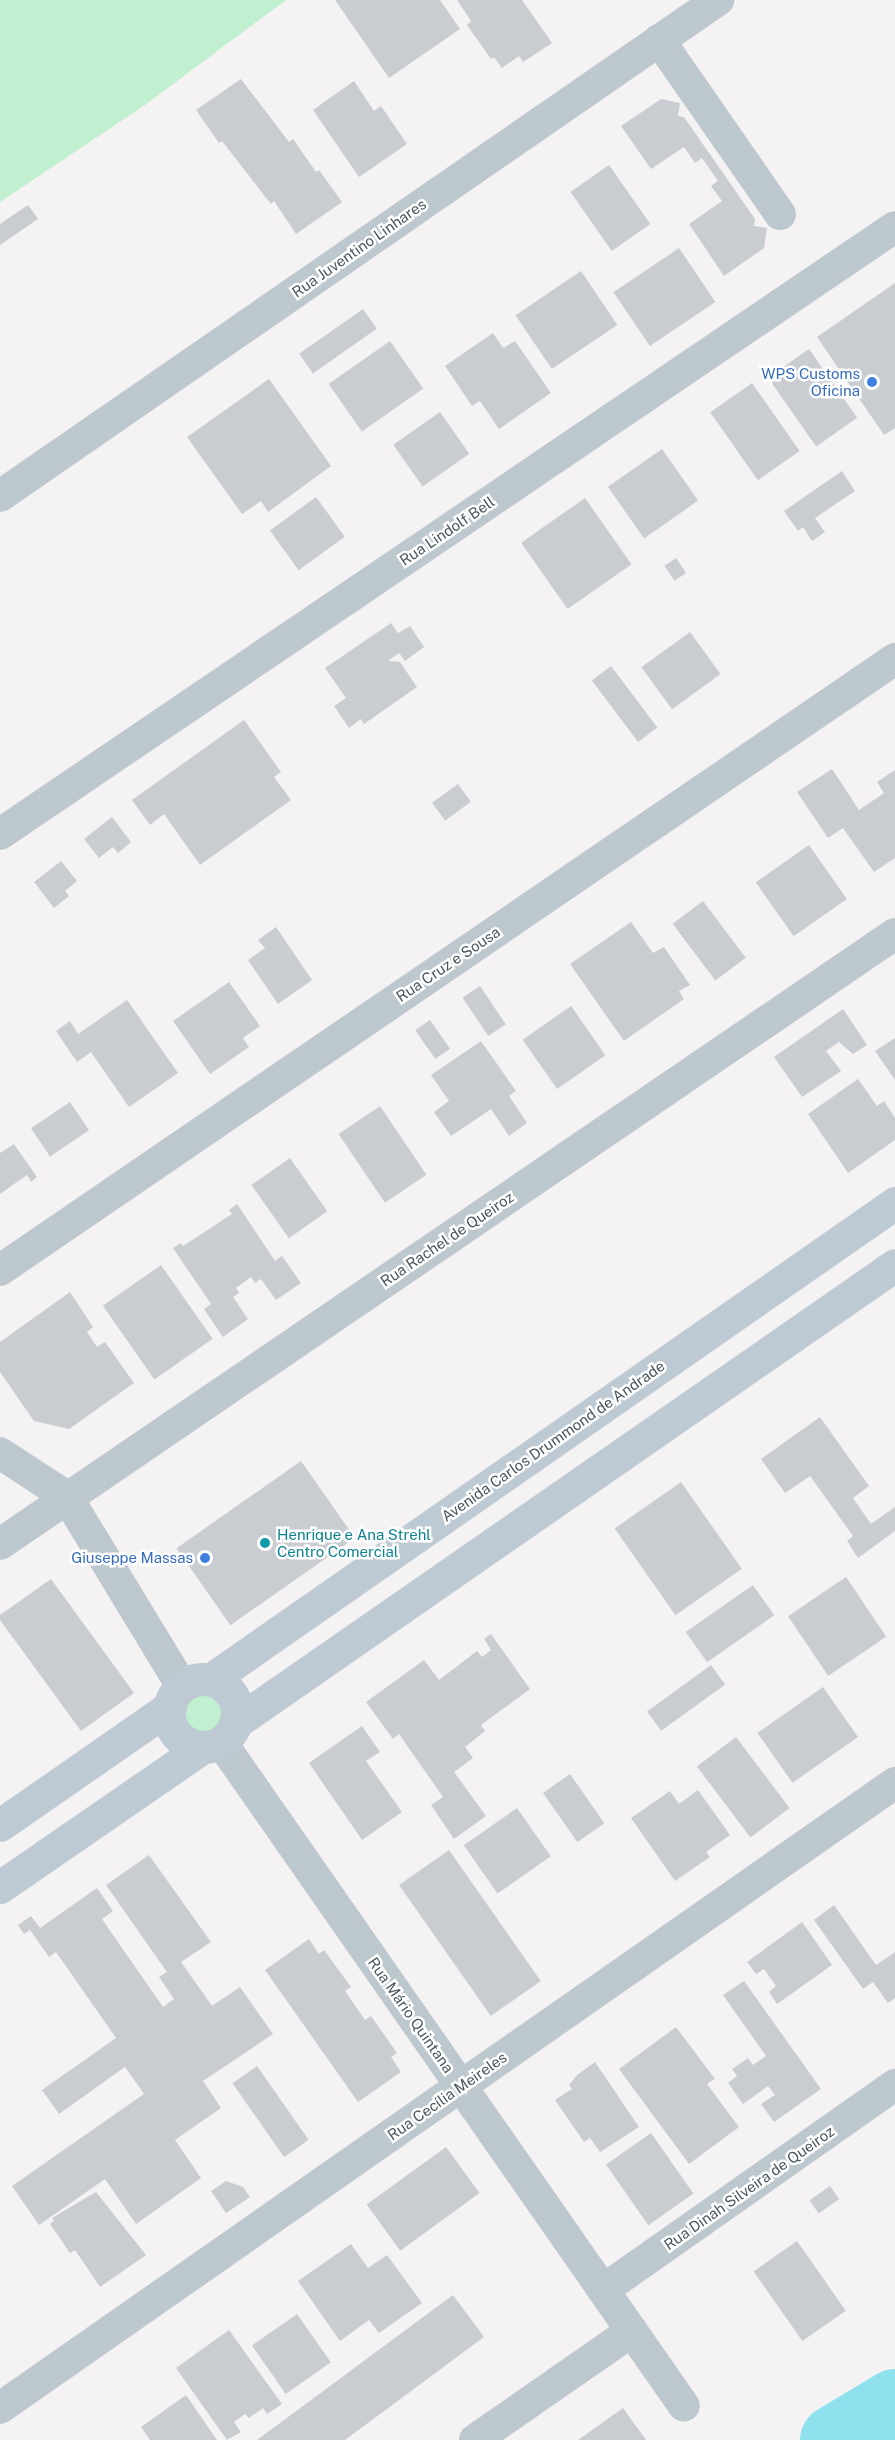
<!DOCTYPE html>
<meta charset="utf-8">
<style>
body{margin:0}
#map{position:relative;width:895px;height:2440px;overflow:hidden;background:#f4f2f2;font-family:"Public Sans",sans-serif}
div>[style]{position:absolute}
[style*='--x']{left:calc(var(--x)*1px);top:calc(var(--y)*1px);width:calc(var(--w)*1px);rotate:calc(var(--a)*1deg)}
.green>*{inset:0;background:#c1f0d0}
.round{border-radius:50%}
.river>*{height:70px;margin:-35px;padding:0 35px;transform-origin:35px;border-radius:35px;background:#8fe1ed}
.building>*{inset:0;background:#c9cdd1;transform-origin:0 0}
.minor>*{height:32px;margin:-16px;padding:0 16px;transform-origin:16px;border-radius:16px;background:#bdc7ce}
.secondary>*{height:33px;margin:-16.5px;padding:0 16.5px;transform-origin:16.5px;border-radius:16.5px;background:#becad3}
.secondary>.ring{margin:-16.5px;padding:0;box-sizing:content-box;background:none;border:33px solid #becad3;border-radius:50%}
.dots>*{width:16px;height:16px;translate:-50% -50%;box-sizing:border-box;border:3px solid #fff;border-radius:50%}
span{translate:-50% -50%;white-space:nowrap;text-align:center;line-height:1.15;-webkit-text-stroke:5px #fff;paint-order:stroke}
.street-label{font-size:15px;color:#49575f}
.shop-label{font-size:15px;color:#366cbe}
.right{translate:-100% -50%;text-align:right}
.culture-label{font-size:15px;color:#0d838f}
.left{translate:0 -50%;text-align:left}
</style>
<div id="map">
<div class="green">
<div style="clip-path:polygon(0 0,286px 0,145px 105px,0 202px)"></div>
<div class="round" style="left:182px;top:1692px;width:42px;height:42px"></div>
</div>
<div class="river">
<div style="--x:835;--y:2440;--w:70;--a:-31"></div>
</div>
<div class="building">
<div style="clip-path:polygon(335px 0,440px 0,460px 29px,389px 78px)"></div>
<div style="clip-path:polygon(457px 0,522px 0,552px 43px,523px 62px,519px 56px,502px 68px,494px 57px,491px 59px,467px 25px,471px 21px)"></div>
<div style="clip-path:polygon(241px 79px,289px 142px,293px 139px,316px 172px,319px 170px,342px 202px,296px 234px,274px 201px,271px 204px,222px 141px,219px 143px,196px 110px)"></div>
<div style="clip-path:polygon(354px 81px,374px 111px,381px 106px,407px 144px,359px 177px,313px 110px)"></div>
<div style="clip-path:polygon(661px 99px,680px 103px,678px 116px,684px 117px,755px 219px,754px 226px,767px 228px,764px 248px,724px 276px,689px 224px,722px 201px,711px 186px,718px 181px,702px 158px,695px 163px,684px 147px,651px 169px,621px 126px)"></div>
<div style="left:609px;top:165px;width:72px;height:47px;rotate:55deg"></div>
<div style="clip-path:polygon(28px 205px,38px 219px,0 245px,0 224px)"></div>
<div style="left:679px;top:248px;width:65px;height:79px;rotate:56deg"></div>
<div style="left:581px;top:271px;width:65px;height:79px;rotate:56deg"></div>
<div style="clip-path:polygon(895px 283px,895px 428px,884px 435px,817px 337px)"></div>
<div style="left:363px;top:309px;width:24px;height:78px;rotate:55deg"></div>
<div style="clip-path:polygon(493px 333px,503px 348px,515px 341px,551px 393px,499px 429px,480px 401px,472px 406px,445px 366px)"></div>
<div style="left:390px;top:341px;width:58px;height:75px;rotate:55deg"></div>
<div style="left:809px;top:349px;width:84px;height:50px;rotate:55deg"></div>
<div style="clip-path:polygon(269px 379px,331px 466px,268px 512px,261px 501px,242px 514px,187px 437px)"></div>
<div style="left:752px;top:383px;width:83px;height:51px;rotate:55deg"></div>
<div style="left:440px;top:412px;width:51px;height:57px;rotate:55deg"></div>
<div style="left:662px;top:449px;width:63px;height:66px;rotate:55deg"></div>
<div style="clip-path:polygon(842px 471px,855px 491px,815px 518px,825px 532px,812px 541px,803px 527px,798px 531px,784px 511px)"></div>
<div style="left:316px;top:497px;width:49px;height:57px;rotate:54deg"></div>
<div style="left:585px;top:498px;width:81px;height:78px;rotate:55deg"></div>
<div style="left:676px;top:558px;width:18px;height:14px;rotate:56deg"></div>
<div style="clip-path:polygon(391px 623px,398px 633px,410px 626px,424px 647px,405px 661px,399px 653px,388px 661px,400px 662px,417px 687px,364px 724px,361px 719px,349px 728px,334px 706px,346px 698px,325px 668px)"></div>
<div style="left:690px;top:632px;width:52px;height:60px;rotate:54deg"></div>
<div style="left:611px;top:666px;width:77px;height:24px;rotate:53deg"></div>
<div style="clip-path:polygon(244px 720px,281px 772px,274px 777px,291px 800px,200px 865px,164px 814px,150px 825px,132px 800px)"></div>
<div style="clip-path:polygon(832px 769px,859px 810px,884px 793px,877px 782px,895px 770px,895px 858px,874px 872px,843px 828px,828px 838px,797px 792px)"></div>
<div style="left:458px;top:784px;width:22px;height:32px;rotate:54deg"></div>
<div style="clip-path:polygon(112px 817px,131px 842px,118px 853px,113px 847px,99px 858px,84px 839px)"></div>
<div style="left:809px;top:845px;width:66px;height:65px;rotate:55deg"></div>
<div style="clip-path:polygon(61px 861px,77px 881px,65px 891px,69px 896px,54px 908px,34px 882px)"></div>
<div style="left:703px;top:901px;width:71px;height:38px;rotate:53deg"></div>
<div style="clip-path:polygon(631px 922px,653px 953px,664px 947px,690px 985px,679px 991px,684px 999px,624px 1041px,570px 964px)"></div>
<div style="clip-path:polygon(276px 927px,312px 980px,278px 1004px,248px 960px,265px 948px,258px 940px)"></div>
<div style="clip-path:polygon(229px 982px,260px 1026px,243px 1038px,249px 1047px,210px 1074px,173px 1021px)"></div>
<div style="left:480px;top:986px;width:46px;height:21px;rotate:56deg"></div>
<div style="clip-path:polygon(127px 1000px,178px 1073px,129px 1107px,91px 1052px,77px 1062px,56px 1031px,70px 1021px,78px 1034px)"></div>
<div style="left:571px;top:1006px;width:60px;height:59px;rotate:55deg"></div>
<div style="clip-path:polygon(843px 1009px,867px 1045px,853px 1054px,839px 1042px,826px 1051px,841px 1071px,802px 1097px,774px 1057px)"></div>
<div style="left:430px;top:1020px;width:35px;height:18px;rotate:55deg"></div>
<div style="clip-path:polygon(895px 1038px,895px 1080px,875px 1051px)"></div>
<div style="clip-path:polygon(481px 1041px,516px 1091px,509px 1096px,527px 1123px,509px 1136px,491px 1109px,451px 1136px,434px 1112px,449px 1101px,431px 1075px)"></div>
<div style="clip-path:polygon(858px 1079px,877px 1106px,884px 1101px,895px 1118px,895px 1140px,848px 1173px,808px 1114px)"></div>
<div style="left:70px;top:1102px;width:34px;height:47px;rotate:56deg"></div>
<div style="left:380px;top:1106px;width:83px;height:50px;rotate:56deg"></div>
<div style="clip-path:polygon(14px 1144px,37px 1177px,31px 1182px,27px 1175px,0 1194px,0 1153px)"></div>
<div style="left:290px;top:1158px;width:65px;height:47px;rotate:55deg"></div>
<div style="clip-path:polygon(237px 1204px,275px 1261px,282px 1256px,301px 1283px,276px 1300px,261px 1279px,255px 1283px,251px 1277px,236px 1288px,239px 1293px,233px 1297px,248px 1319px,223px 1337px,204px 1309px,211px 1304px,173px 1248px,181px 1243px,183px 1246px,232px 1214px,229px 1210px)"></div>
<div style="left:161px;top:1265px;width:90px;height:71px;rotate:55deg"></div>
<div style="clip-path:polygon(70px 1292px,93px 1327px,87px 1332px,97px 1347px,105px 1342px,134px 1383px,69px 1429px,34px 1421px,0 1372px,0 1342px)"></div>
<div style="clip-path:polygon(820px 1417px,869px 1486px,853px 1498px,871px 1524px,895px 1507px,895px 1531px,858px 1558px,847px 1541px,853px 1536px,810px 1476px,785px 1493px,761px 1459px)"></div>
<div style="left:301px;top:1461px;width:94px;height:152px;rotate:55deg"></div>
<div style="left:681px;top:1482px;width:106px;height:81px;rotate:55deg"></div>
<div style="left:846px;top:1577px;width:72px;height:70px;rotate:56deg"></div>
<div style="clip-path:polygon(51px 1579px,134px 1693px,81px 1731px,0 1620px,0 1615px)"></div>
<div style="left:753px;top:1585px;width:37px;height:82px;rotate:55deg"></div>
<div style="clip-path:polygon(491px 1634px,530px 1689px,481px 1725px,485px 1731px,465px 1747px,473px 1758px,454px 1772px,486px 1816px,454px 1839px,431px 1805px,443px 1797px,399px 1734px,393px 1739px,366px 1702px,424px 1660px,439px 1680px,477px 1651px,482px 1657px,491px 1650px,484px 1639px)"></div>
<div style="left:711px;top:1665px;width:24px;height:79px;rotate:54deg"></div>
<div style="left:823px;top:1687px;width:61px;height:80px;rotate:55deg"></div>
<div style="clip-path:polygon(362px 1726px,380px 1752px,366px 1761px,402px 1812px,362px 1840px,309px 1763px)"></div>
<div style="left:736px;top:1737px;width:89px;height:49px;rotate:53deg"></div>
<div style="left:570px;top:1774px;width:60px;height:33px;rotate:55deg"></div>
<div style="clip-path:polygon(698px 1790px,730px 1835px,706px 1852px,710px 1857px,675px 1881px,631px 1818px,670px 1791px,679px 1804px)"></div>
<div style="left:517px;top:1808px;width:59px;height:65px;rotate:55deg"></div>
<div style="left:449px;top:1850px;width:160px;height:61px;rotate:55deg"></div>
<div style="clip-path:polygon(149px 1855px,211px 1942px,181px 1962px,212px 2006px,240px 1987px,273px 2034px,203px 2081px,221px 2108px,175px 2140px,201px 2178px,136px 2224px,105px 2179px,39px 2225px,12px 2186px,144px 2094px,125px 2067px,59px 2114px,42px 2090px,116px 2038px,56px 1952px,49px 1957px,30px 1930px,24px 1934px,18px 1925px,31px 1916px,40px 1928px,97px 1888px,113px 1911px,102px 1919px,163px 2007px,174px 1999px,159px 1977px,167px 1972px,106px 1885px)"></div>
<div style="clip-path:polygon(834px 1905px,876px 1965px,895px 1952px,895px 1998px,888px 2003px,873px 1982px,863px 1989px,814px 1920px)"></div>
<div style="clip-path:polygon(802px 1922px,832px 1965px,777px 2004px,769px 1992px,776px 1986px,764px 1969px,756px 1974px,747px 1962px)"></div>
<div style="clip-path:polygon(309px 1939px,319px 1954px,324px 1950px,351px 1987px,345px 1991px,365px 2020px,371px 2016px,397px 2053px,391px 2057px,401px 2072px,358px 2102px,265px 1970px)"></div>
<div style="clip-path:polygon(744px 1981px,821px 2089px,774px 2122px,761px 2104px,775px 2095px,768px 2086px,743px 2104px,728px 2083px,737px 2076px,732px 2069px,748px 2058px,753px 2065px,766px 2056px,723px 1995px)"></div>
<div style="clip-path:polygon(676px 2027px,715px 2079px,707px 2084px,739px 2127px,689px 2164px,619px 2069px)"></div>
<div style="clip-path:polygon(595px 2062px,639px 2127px,600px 2152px,590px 2138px,584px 2142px,555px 2100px,572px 2089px,569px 2085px,577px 2075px)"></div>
<div style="left:257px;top:2066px;width:90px;height:30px;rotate:55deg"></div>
<div style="left:651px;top:2133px;width:74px;height:55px;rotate:55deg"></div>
<div style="left:446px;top:2147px;width:57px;height:98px;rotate:54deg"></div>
<div style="clip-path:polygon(226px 2181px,243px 2187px,250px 2197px,226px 2213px,211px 2191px)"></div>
<div style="left:830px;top:2186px;width:16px;height:25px;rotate:55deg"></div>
<div style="clip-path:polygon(96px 2192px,146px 2255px,100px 2287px,75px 2250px,70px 2253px,50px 2224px,54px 2221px,52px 2218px)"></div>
<div style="left:797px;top:2241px;width:85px;height:53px;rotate:55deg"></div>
<div style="clip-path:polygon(351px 2244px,368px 2268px,387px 2255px,422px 2303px,379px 2333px,369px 2320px,340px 2341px,298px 2281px)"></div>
<div style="clip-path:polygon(453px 2295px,484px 2337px,345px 2440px,257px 2440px)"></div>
<div style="left:297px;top:2314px;width:59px;height:55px;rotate:55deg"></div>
<div style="clip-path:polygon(229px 2330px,282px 2404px,267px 2414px,263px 2408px,249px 2418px,245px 2414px,234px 2422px,241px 2432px,227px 2440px,176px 2368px)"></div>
<div style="clip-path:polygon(186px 2395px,217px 2440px,150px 2440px,141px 2427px)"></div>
<div style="clip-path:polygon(623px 2408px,646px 2440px,578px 2440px)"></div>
</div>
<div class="minor">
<div style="--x:659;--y:40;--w:212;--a:55.2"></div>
<div style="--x:0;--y:496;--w:873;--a:-34.64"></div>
<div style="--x:0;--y:834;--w:1081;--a:-34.15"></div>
<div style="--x:0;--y:1270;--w:1084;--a:-34.32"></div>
<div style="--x:0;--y:1453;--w:80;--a:33.3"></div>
<div style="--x:67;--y:1497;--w:221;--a:58.7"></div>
<div style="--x:0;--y:1544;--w:1083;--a:-34.28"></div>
<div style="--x:221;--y:1742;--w:809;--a:55.11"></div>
<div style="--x:603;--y:2290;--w:357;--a:-35.1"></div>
<div style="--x:0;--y:2408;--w:1092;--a:-34.93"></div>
<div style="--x:475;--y:2440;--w:191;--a:-34.8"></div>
</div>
<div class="secondary">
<div class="ring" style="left:169px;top:1679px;width:35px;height:35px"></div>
<div style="--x:210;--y:1680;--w:835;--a:-34.85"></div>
<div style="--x:235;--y:1723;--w:803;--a:-34.76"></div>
<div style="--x:0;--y:1825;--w:207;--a:-34.8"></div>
<div style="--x:0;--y:1887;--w:247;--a:-34.6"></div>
</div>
<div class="dots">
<div style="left:872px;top:382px;background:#3f7fe0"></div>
<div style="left:265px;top:1543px;background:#0f9aa8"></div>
<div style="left:205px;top:1558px;background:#3f7fe0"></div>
</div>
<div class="street-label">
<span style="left:359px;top:248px;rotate:-35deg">Rua Juventino Linhares</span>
<span style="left:447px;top:531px;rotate:-34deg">Rua Lindolf Bell</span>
<span style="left:448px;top:964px;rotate:-34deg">Rua Cruz e Sousa</span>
<span style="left:447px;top:1239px;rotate:-34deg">Rua Rachel de Queiroz</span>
<span style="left:553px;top:1441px;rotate:-35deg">Avenida Carlos Drummond de Andrade</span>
<span style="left:411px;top:2015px;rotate:55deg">Rua Mário Quintana</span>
<span style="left:447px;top:2096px;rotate:-35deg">Rua Cecília Meireles</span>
<span style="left:749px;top:2188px;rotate:-35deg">Rua Dinah Silveira de Queiroz</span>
</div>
<div class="shop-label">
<span class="right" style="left:860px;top:382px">WPS Customs<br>Oficina</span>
<span class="right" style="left:193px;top:1558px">Giuseppe Massas</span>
</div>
<div class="culture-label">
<span class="left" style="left:277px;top:1543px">Henrique e Ana Strehl<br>Centro Comercial</span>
</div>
</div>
